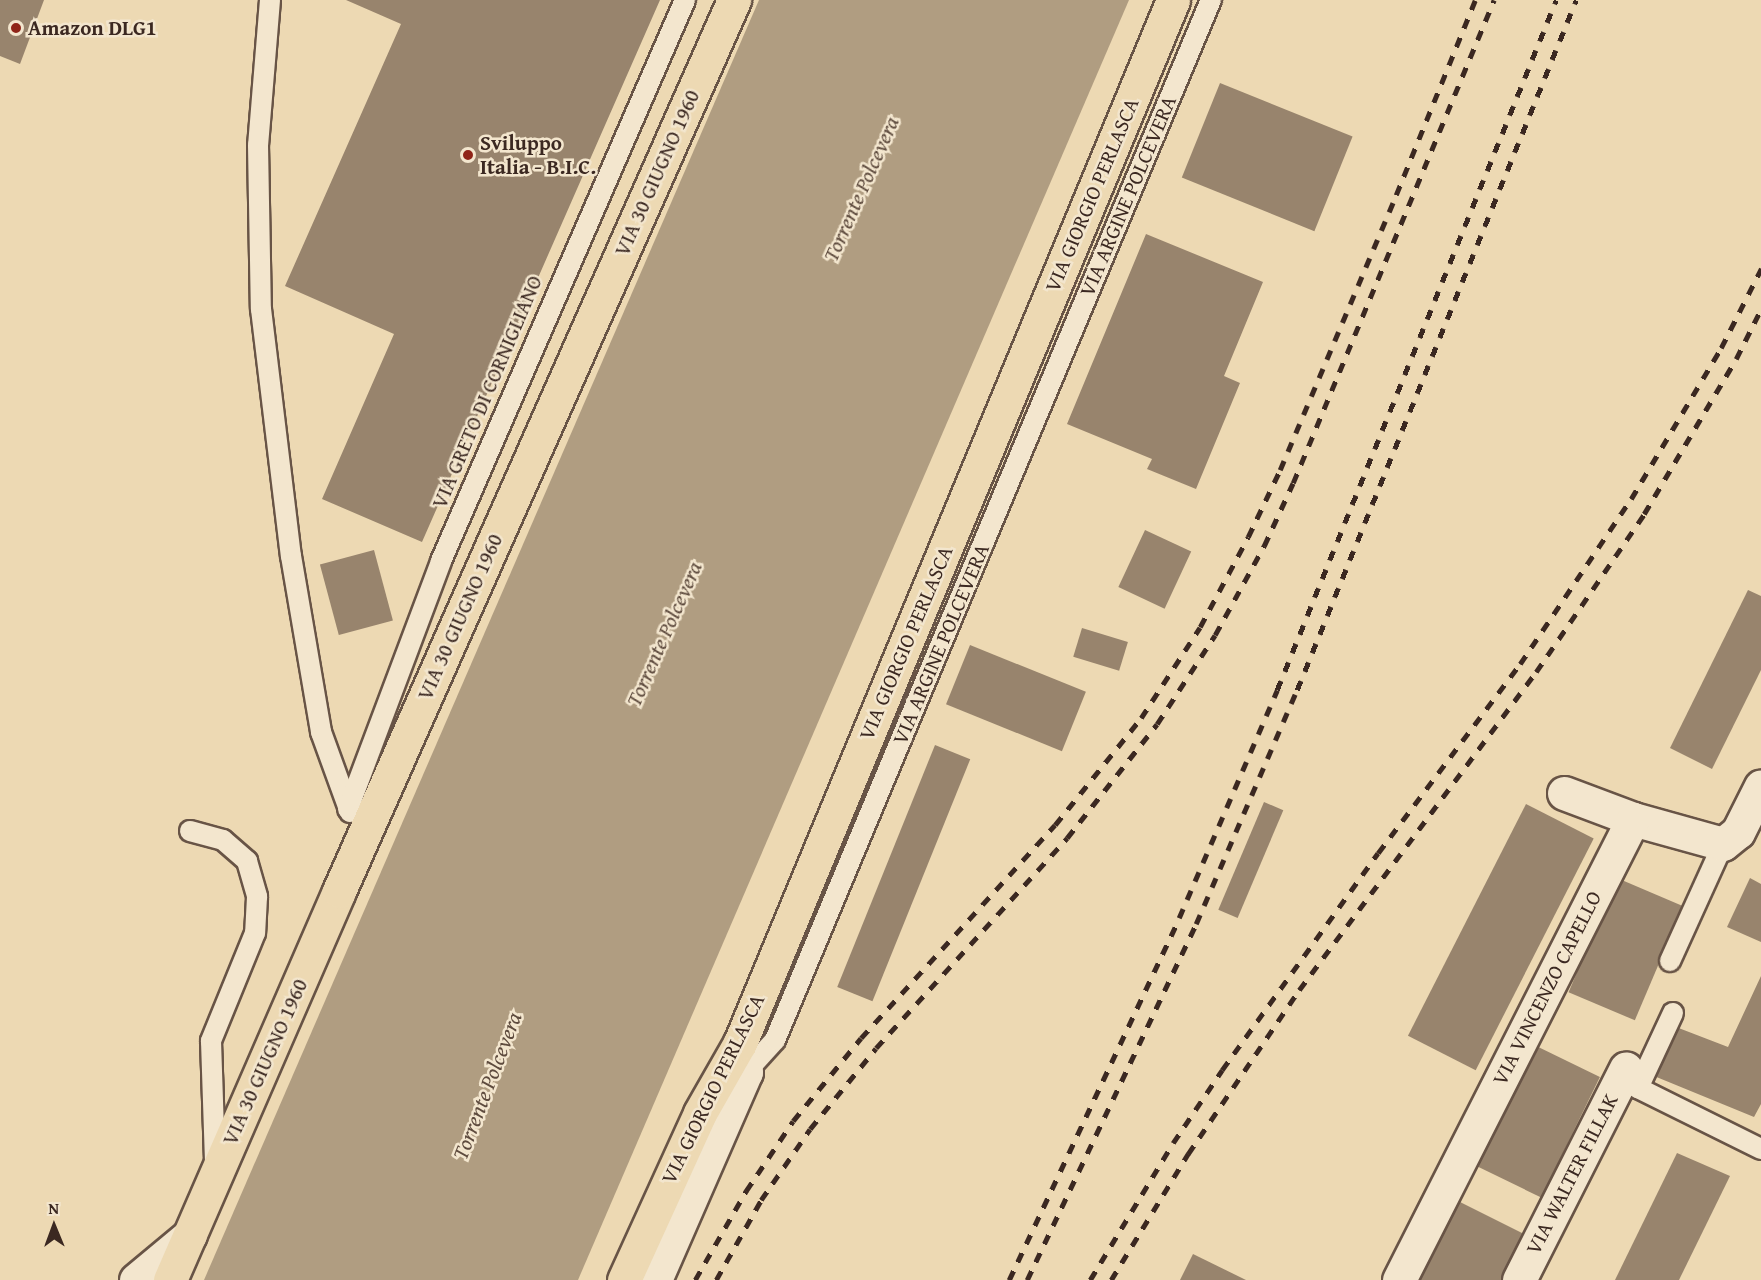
<!DOCTYPE html>
<style>
body{margin:0}
#map{position:relative;width:1761px;height:1280px;overflow:hidden;background:#edd9b3;font-family:"Gentium Book Plus",serif}
div>[style]{position:absolute}
[style*='--x']{left:calc(var(--x)*1px);top:calc(var(--y)*1px);width:calc(var(--w)*1px);rotate:calc(var(--a)*1deg)}
.water>*{inset:0;background:#b09d81}
.building>*{inset:0;background:#98846d;transform-origin:0 0}
.roads{filter:drop-shadow(2px 0 #685446) drop-shadow(-2px 0 #685446) drop-shadow(0 2px #685446) drop-shadow(0 -2px #685446)}
.lane>*{height:20px;margin:-10px;padding:0 10px;transform-origin:10px;border-radius:10px;background:#f3e6ce}
.street>*{height:33px;margin:-16.5px;padding:0 16.5px;transform-origin:16.5px;border-radius:16.5px;background:#f3e6ce}
.secondary>*{height:33px;margin:-16.5px;padding:0 16.5px;transform-origin:16.5px;border-radius:16.5px;background:#f3e6ce}
.primary>*{height:33px;margin:-16.5px;padding:0 16.5px;transform-origin:16.5px;border-radius:16.5px;background:#edd9b3}
.rail>*{height:4.5px;margin-top:-2.25px;transform-origin:0;background:repeating-linear-gradient(90deg,#3b2821 0 10px,transparent 0 20px)}
.dots>*{width:16px;height:16px;translate:-50% -50%;box-sizing:border-box;border:3px solid #f3e6ce;border-radius:50%}
span{translate:-50% -50%;white-space:nowrap;text-align:center;line-height:1.15;-webkit-text-stroke:5px #f3e6ce;paint-order:stroke}
.poi-label{font-size:21px;color:#3b2821;font-weight:700}
.left{translate:0 -50%;text-align:left}
.street-label{font-size:21px;color:#3b2821}
.water-label{font-size:22px;color:#5e4b3e;font-style:italic}
.north{position:absolute;left:24px;top:1196px;width:60px;height:60px;-webkit-text-stroke:4px #f3e6ce;paint-order:stroke;rotate:359deg;font-size:16px;font-weight:700;line-height:24px;text-align:center;color:#3b2821}
.north::after{content:'';display:block;margin:auto;width:21px;height:27px;background:#3b2821;clip-path:polygon(50% 0,100% 100%,50% 72%,0 100%)}
</style>
<div id="map">
<div class="water">
<div style="clip-path:polygon(759px 0,1129px 0,578px 1280px,204px 1280px)"></div>
</div>
<div class="building">
<div style="clip-path:polygon(0 0,44px 0,20px 64px,0 56px)"></div>
<div style="clip-path:polygon(346px 0,660px 0,422px 542px,322px 499px,394px 334px,285px 286px,401px 24px)"></div>
<div style="left:1220px;top:83px;width:143px;height:102px;rotate:22deg"></div>
<div style="clip-path:polygon(1146px 234px,1263px 282px,1224px 376px,1240px 383px,1196px 489px,1147px 469px,1152px 459px,1067px 424px)"></div>
<div style="left:1145px;top:530px;width:51px;height:63px;rotate:25deg"></div>
<div style="left:374px;top:550px;width:73px;height:56px;rotate:75deg"></div>
<div style="clip-path:polygon(1748px 590px,1761px 596px,1761px 670px,1712px 769px,1670px 748px)"></div>
<div style="left:1082px;top:628px;width:48px;height:30px;rotate:17deg"></div>
<div style="left:970px;top:645px;width:125px;height:64px;rotate:22deg"></div>
<div style="left:935px;top:745px;width:38px;height:261px;rotate:22deg"></div>
<div style="left:1264px;top:802px;width:21px;height:117px;rotate:23deg"></div>
<div style="left:1526px;top:804px;width:76px;height:260px;rotate:27deg"></div>
<div style="left:1617px;top:878px;width:72px;height:124px;rotate:23deg"></div>
<div style="clip-path:polygon(1750px 878px,1761px 884px,1761px 942px,1727px 927px)"></div>
<div style="clip-path:polygon(1761px 976px,1761px 1104px,1754px 1117px,1654px 1076px,1676px 1027px,1728px 1047px)"></div>
<div style="left:1528px;top:1042px;width:80px;height:134px;rotate:26deg"></div>
<div style="clip-path:polygon(1677px 1153px,1730px 1176px,1679px 1280px,1615px 1280px)"></div>
<div style="clip-path:polygon(1450px 1197px,1524px 1234px,1501px 1280px,1408px 1280px)"></div>
<div style="clip-path:polygon(1193px 1254px,1246px 1280px,1180px 1280px)"></div>
</div>
<div class="roads">
<div class="lane">
<div style="--x:270;--y:0;--w:145;--a:94.7"></div>
<div style="--x:258;--y:145;--w:164;--a:89"></div>
<div style="--x:261;--y:309;--w:249;--a:83.1"></div>
<div style="--x:291;--y:556;--w:179;--a:80.3"></div>
<div style="--x:321;--y:732;--w:85;--a:70.1"></div>
<div style="--x:348;--y:809;--w:265;--a:-69.4"></div>
<div style="--x:441;--y:561;--w:612;--a:-66.49"></div>
<div style="--x:190;--y:831;--w:34;--a:15"></div>
<div style="--x:223;--y:840;--w:32;--a:41"></div>
<div style="--x:247;--y:861;--w:37;--a:74"></div>
<div style="--x:257;--y:897;--w:36;--a:93"></div>
<div style="--x:255;--y:933;--w:117;--a:112.2"></div>
<div style="--x:211;--y:1041;--w:123;--a:88.1"></div>
<div style="--x:1670;--y:961;--w:128;--a:-65.6"></div>
<div style="--x:1673;--y:1013;--w:83;--a:115"></div>
<div style="--x:1638;--y:1088;--w:137;--a:26.4"></div>
<div style="--x:746;--y:1072;--w:43;--a:-47.8"></div>
<div style="--x:775;--y:1040;--w:1128;--a:-67.26"></div>
</div>
<div class="street">
<div style="--x:1564;--y:793;--w:74;--a:20.6"></div>
<div style="--x:1633;--y:819;--w:93;--a:15.5"></div>
<div style="--x:1723;--y:844;--w:19;--a:-39"></div>
<div style="--x:1738;--y:832;--w:51;--a:-63.4"></div>
<div style="--x:1399;--y:1280;--w:517;--a:-63.09"></div>
<div style="--x:1519;--y:1280;--w:237;--a:-63.2"></div>
</div>
<div class="secondary">
<div style="--x:136;--y:1280;--w:70;--a:-39.8"></div>
<div style="--x:655;--y:1280;--w:227;--a:-66.4"></div>
<div style="--x:746;--y:1072;--w:30;--a:-102"></div>
</div>
<div class="primary">
<div style="--x:170;--y:1280;--w:424;--a:-66.5"></div>
<div style="--x:339;--y:891;--w:975;--a:-66.09"></div>
<div style="--x:624;--y:1280;--w:183;--a:-65.5"></div>
<div style="--x:700;--y:1113;--w:81;--a:-60.3"></div>
<div style="--x:740;--y:1043;--w:1129;--a:-67.45"></div>
</div>
</div>
<div class="rail">
<div style="--x:695;--y:1280;--w:103;--a:-60.2"></div>
<div style="--x:746;--y:1191;--w:84;--a:-56.1"></div>
<div style="--x:793;--y:1121;--w:107;--a:-50.7"></div>
<div style="--x:861;--y:1038;--w:288;--a:-47.7"></div>
<div style="--x:1055;--y:825;--w:137;--a:-51.2"></div>
<div style="--x:1141;--y:718;--w:108;--a:-57"></div>
<div style="--x:1200;--y:627;--w:102;--a:-61.9"></div>
<div style="--x:1248;--y:537;--w:74;--a:-64.5"></div>
<div style="--x:1280;--y:470;--w:298;--a:-67.1"></div>
<div style="--x:1396;--y:195;--w:210;--a:-67.9"></div>
<div style="--x:716;--y:1280;--w:92;--a:-60.6"></div>
<div style="--x:761;--y:1200;--w:86;--a:-55.4"></div>
<div style="--x:810;--y:1129;--w:104;--a:-50.8"></div>
<div style="--x:876;--y:1048;--w:284;--a:-47.7"></div>
<div style="--x:1067;--y:838;--w:145;--a:-51.7"></div>
<div style="--x:1157;--y:724;--w:106;--a:-56.9"></div>
<div style="--x:1215;--y:635;--w:102;--a:-61.2"></div>
<div style="--x:1264;--y:546;--w:69;--a:-65.3"></div>
<div style="--x:1293;--y:483;--w:523;--a:-67.41"></div>
<div style="--x:1009;--y:1280;--w:400;--a:-64.8"></div>
<div style="--x:1179;--y:918;--w:248;--a:-66.7"></div>
<div style="--x:1277;--y:690;--w:744;--a:-67.98"></div>
<div style="--x:1027;--y:1280;--w:394;--a:-64.6"></div>
<div style="--x:1196;--y:924;--w:255;--a:-66.7"></div>
<div style="--x:1297;--y:690;--w:744;--a:-67.98"></div>
<div style="--x:1090;--y:1280;--w:160;--a:-58.8"></div>
<div style="--x:1173;--y:1143;--w:88;--a:-56.1"></div>
<div style="--x:1222;--y:1070;--w:267;--a:-54.3"></div>
<div style="--x:1378;--y:853;--w:236;--a:-53.1"></div>
<div style="--x:1520;--y:664;--w:199;--a:-56.1"></div>
<div style="--x:1631;--y:499;--w:176;--a:-59.2"></div>
<div style="--x:1721;--y:348;--w:89;--a:-63.1"></div>
<div style="--x:1111;--y:1280;--w:148;--a:-58.6"></div>
<div style="--x:1188;--y:1154;--w:198;--a:-55.9"></div>
<div style="--x:1299;--y:990;--w:397;--a:-53.3"></div>
<div style="--x:1536;--y:672;--w:191;--a:-55.6"></div>
<div style="--x:1644;--y:514;--w:180;--a:-59.3"></div>
<div style="--x:1736;--y:359;--w:56;--a:-63.4"></div>
</div>
<div class="dots">
<div style="left:16px;top:28px;background:#8f2418"></div>
<div style="left:468px;top:155px;background:#8f2418"></div>
</div>
<div class="poi-label">
<span class="left" style="left:28px;top:28px">Amazon DLG1</span>
<span class="left" style="left:480px;top:155px">Sviluppo<br>Italia - B.I.C.</span>
</div>
<div class="street-label">
<span style="left:657px;top:173px;rotate:-66deg">VIA 30 GIUGNO 1960</span>
<span style="left:1092px;top:195px;rotate:-67deg">VIA GIORGIO PERLASCA</span>
<span style="left:1128px;top:196px;rotate:-67deg">VIA ARGINE POLCEVERA</span>
<span style="left:487px;top:392px;rotate:-67deg">VIA GRETO DI CORNIGLIANO</span>
<span style="left:460px;top:617px;rotate:-66deg">VIA 30 GIUGNO 1960</span>
<span style="left:906px;top:643px;rotate:-67deg">VIA GIORGIO PERLASCA</span>
<span style="left:941px;top:644px;rotate:-67deg">VIA ARGINE POLCEVERA</span>
<span style="left:1547px;top:988px;rotate:-63deg">VIA VINCENZO CAPELLO</span>
<span style="left:265px;top:1062px;rotate:-66deg">VIA 30 GIUGNO 1960</span>
<span style="left:713px;top:1089px;rotate:-64deg">VIA GIORGIO PERLASCA</span>
<span style="left:1572px;top:1174px;rotate:-63deg">VIA WALTER FILLAK</span>
</div>
<div class="water-label">
<span style="left:861px;top:189px;rotate:-66deg">Torrente Polcevera</span>
<span style="left:664px;top:634px;rotate:-66deg">Torrente Polcevera</span>
<span style="left:487px;top:1086px;rotate:-69deg">Torrente Polcevera</span>
</div>
<div class="north">N</div>
</div>
